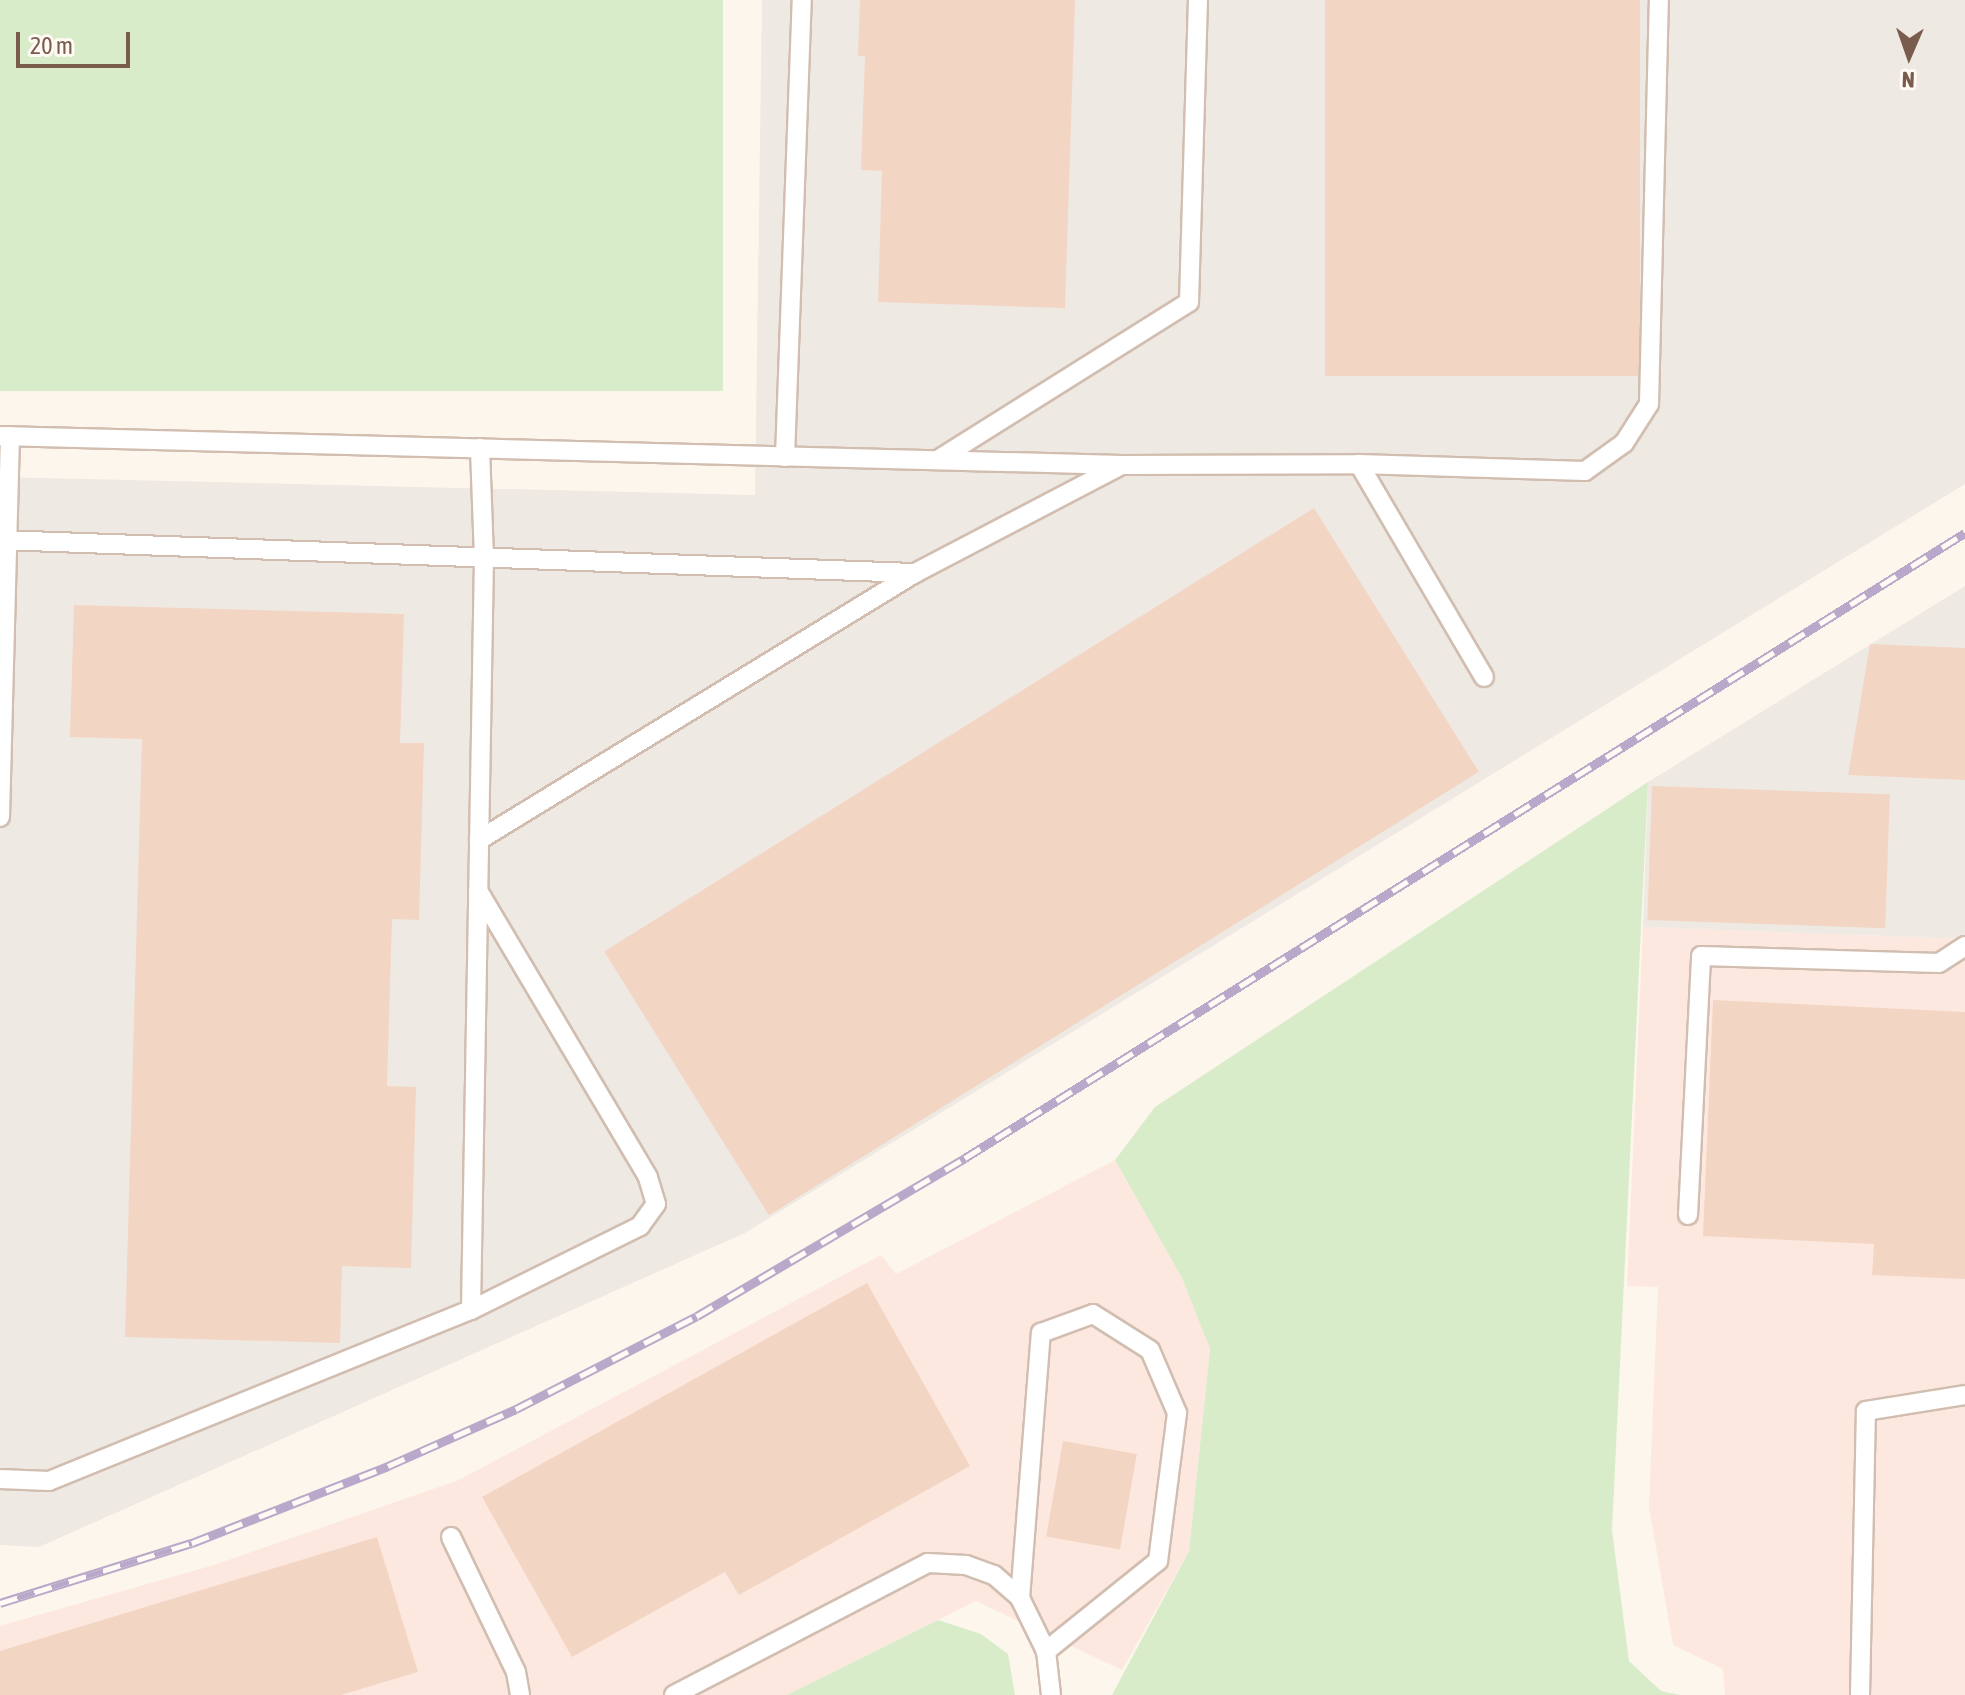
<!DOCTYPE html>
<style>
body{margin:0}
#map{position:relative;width:1965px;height:1695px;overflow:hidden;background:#fdf6ec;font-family:"Asap Condensed",sans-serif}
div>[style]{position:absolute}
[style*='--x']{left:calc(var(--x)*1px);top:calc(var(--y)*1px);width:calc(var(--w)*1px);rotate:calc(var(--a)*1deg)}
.commercial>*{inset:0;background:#fde8e0}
.industrial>*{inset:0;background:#efe9e4}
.green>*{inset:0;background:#d8ecc9;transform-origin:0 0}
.building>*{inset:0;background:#f3d5c3;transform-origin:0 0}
.roads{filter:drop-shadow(2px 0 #d1beb0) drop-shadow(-2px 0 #d1beb0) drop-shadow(0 2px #d1beb0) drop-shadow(0 -2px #d1beb0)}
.service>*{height:18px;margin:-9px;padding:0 9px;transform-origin:9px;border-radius:9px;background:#fff}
.rail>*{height:9px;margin-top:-4.5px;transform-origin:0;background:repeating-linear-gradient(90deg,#fffaf3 0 18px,#b9a8c9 0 36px);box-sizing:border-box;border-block:2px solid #b9a8c9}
span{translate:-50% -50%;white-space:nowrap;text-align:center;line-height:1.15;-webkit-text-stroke:7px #fffaf3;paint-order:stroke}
.north{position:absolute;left:1869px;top:16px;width:80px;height:80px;-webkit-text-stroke:6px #fffaf3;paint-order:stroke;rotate:182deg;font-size:22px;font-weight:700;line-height:32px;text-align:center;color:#7a5c4d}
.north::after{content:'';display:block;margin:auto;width:28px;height:36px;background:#7a5c4d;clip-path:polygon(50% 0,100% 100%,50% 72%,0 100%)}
.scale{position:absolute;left:16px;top:32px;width:114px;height:36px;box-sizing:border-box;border:4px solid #7a5c4d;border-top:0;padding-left:10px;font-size:24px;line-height:28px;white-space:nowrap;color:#7a5c4d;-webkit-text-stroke:6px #fffaf3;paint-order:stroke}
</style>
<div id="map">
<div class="commercial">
<div style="clip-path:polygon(1643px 927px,1965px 939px,1965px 1695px,1725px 1695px,1723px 1669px,1673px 1645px,1649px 1507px,1658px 1287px,1627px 1286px)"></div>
<div style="clip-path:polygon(1115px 1160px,1182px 1278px,1210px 1349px,1189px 1551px,1122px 1670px,976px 1601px,787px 1695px,0 1695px,0 1626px,214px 1565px,459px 1480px,881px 1255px,896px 1274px)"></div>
</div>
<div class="industrial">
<div style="clip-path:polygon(762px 0,1965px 0,1965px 484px,745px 1233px,39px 1547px,0 1545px,0 477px,755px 495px)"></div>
<div style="clip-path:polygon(1965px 586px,1965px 939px,1643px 927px,1648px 782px)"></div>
</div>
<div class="green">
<div style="left:0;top:0;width:723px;height:391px"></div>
<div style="clip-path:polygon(1648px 782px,1612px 1530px,1629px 1661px,1661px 1691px,1680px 1695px,1112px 1695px,1189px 1551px,1210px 1349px,1182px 1278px,1115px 1160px,1155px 1107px)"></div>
<div style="clip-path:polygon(938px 1620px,981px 1634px,1008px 1654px,1015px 1695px,787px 1695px)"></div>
</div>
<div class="building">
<div style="clip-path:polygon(860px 0,1075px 0,1065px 308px,878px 302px,882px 171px,861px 170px,865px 56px,858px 56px)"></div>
<div style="left:1325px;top:0;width:315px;height:376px"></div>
<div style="left:1314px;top:508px;width:311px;height:837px;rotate:58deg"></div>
<div style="clip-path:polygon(74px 605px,404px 614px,400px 743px,424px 743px,419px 920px,392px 919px,387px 1086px,416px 1087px,411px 1268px,342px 1266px,340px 1343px,125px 1337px,142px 739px,70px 737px)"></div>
<div style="clip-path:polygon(1870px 644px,1965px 648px,1965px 780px,1848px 775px)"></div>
<div style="left:1652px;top:786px;width:238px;height:134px;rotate:2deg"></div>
<div style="clip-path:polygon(1713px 1000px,1965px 1012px,1965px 1279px,1872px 1275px,1874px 1244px,1703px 1236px)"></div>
<div style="clip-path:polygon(867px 1283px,970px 1466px,739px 1595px,725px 1572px,572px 1657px,482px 1497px)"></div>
<div style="left:1063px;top:1441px;width:75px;height:97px;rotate:10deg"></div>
<div style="clip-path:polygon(377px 1537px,418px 1672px,341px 1695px,0 1695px,0 1651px)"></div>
</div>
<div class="roads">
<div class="service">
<div style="--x:0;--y:436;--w:1122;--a:1.48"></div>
<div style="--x:1122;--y:465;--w:237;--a:-0.2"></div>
<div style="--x:1359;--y:464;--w:226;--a:1.8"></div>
<div style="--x:1585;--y:471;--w:48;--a:-35.7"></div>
<div style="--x:1624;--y:443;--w:46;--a:-57.3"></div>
<div style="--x:1649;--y:404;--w:404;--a:-88.6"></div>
<div style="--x:785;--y:457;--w:457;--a:-87.9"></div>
<div style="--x:939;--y:459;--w:295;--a:-32.1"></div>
<div style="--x:1189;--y:302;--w:302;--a:-88.3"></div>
<div style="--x:1359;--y:464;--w:247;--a:59.6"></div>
<div style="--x:0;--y:540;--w:916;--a:2.07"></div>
<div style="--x:0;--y:817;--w:381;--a:-88.5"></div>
<div style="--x:479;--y:840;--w:511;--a:-31.48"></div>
<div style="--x:915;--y:573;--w:229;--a:-27.6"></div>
<div style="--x:1688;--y:1215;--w:259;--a:-87.1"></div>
<div style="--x:1701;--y:956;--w:238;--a:1.7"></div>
<div style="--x:1939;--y:963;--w:31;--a:-33"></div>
<div style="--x:471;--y:1310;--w:189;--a:-26.4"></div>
<div style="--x:640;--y:1226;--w:27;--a:-54"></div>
<div style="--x:656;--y:1204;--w:28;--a:-107"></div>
<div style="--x:648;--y:1177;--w:333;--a:-120.7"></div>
<div style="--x:0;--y:1479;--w:49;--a:2.3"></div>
<div style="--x:49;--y:1481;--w:455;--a:-22.1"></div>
<div style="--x:471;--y:1310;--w:752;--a:-89.01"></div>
<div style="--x:484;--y:558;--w:110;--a:-92.1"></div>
<div style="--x:451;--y:1537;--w:150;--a:64.3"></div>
<div style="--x:516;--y:1672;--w:23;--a:80"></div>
<div style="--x:1020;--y:1598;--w:266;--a:-85.5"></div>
<div style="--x:1041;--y:1333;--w:55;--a:-20.1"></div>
<div style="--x:1093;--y:1314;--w:67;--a:32.3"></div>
<div style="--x:1150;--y:1350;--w:69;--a:66.8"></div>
<div style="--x:1177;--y:1413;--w:149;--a:97.3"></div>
<div style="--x:1158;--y:1561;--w:144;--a:141.2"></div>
<div style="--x:674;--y:1695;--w:286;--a:-27.5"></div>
<div style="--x:928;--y:1563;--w:38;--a:3"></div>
<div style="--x:966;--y:1565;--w:30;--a:20"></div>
<div style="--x:994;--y:1575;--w:35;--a:41"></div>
<div style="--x:1020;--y:1598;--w:59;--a:63.9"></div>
<div style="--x:1046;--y:1651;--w:44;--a:83.5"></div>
<div style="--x:1860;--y:1695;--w:284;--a:-88.8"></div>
<div style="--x:1866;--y:1411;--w:100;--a:-9.2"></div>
</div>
</div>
<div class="rail">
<div style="--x:0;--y:1603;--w:201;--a:-17.4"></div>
<div style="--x:192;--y:1543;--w:211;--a:-21.4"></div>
<div style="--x:388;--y:1466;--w:140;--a:-24"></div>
<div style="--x:516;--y:1409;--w:203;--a:-27.2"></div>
<div style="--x:697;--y:1316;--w:311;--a:-30.5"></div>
<div style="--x:965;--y:1158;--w:1179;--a:-32.01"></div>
</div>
<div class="north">N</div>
<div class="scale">20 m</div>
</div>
